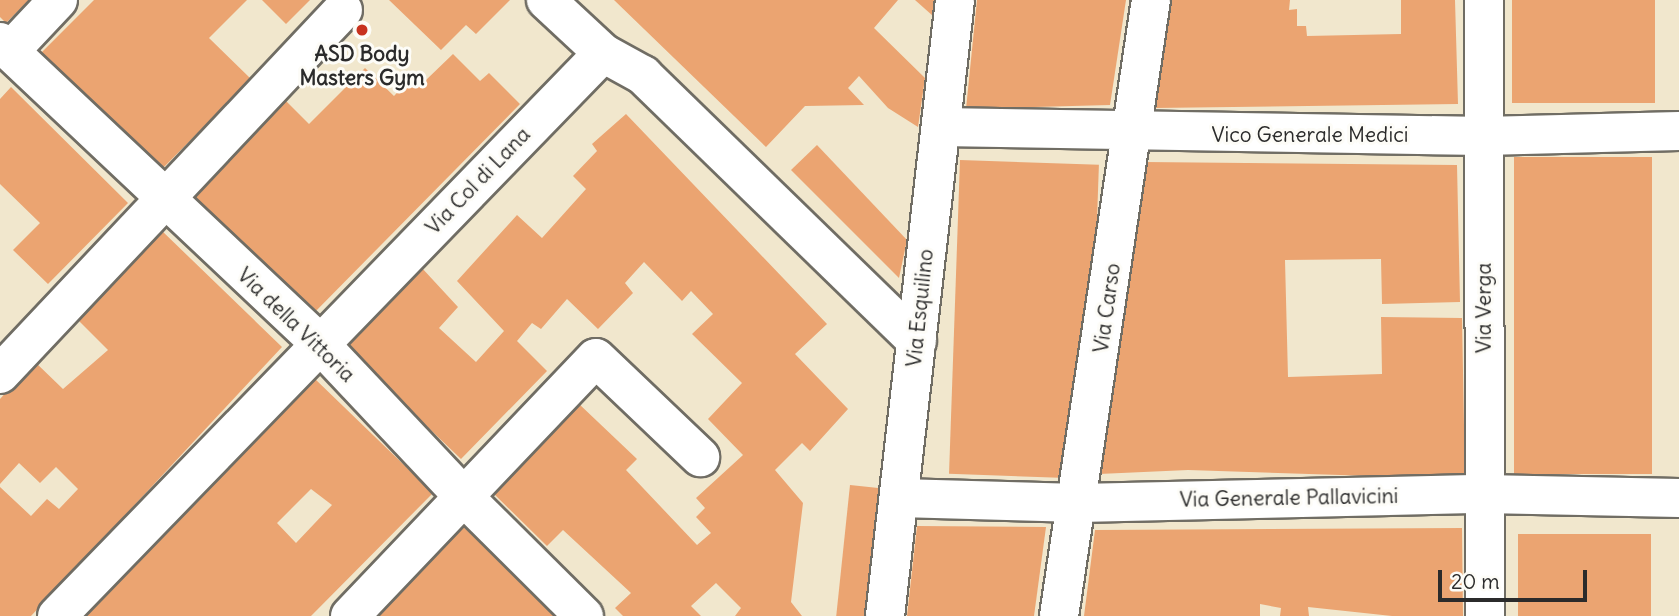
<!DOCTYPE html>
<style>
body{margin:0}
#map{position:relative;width:1679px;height:616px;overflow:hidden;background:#f1e7cd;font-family:Delius,sans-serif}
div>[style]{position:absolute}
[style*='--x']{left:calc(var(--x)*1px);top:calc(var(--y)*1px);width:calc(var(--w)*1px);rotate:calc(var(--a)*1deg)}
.building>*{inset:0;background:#eba471;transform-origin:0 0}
.roads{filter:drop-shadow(2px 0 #706d64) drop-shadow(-2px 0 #706d64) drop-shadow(0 2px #706d64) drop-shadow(0 -2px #706d64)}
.minor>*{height:38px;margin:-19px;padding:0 19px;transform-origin:19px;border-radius:19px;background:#fff}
.dots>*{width:19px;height:19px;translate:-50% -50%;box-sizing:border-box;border:4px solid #fdfcf7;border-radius:50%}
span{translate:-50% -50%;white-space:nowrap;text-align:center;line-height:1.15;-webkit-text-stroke:6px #fdfcf7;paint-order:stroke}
.poi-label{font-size:21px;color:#2b2b2b;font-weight:700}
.street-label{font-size:21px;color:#2b2b2b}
.scale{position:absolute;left:1438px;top:570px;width:149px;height:32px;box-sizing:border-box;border:4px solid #2b2b2b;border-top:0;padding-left:9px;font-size:21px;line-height:24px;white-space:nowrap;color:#2b2b2b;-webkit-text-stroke:5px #fdfcf7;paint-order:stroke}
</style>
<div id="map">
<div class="building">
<div style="clip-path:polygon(0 0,29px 0,6px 23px,0 17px)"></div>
<div style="clip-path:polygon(94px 0,247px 0,209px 38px,251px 79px,161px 170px,41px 53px)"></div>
<div style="clip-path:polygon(262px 0,310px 0,286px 24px)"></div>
<div style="clip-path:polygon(389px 0,510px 0,476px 34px,466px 25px,441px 50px)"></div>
<div style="clip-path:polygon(614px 0,898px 0,874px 28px,925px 78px,918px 127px,888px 108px,859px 76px,848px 88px,864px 105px,805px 106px,766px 147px)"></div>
<div style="clip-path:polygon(915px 0,935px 0,933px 16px)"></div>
<div style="clip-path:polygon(977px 0,1126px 0,1110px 105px,966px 109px)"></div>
<div style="clip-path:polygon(1170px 0,1290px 0,1289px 10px,1297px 9px,1297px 26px,1306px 26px,1307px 36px,1401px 34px,1401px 0,1455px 0,1458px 104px,1154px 108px)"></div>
<div style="left:1512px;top:0;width:143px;height:103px"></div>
<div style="clip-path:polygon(453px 54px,480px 81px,489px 73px,520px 104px,312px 315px,190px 194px,284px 99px,309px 124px,365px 68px,394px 96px,417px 72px,426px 80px)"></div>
<div style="clip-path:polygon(11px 87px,128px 203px,48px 284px,13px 250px,40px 223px,0 184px,0 99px)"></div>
<div style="clip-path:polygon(626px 114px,827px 324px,795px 354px,848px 409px,810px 451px,802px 443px,775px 470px,803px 503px,791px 602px,802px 616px,735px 616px,741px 608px,716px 583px,691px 606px,701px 616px,623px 616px,615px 608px,631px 593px,563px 530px,547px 546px,491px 491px,578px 403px,637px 459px,626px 470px,697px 545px,711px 533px,696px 517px,705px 508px,696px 498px,743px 455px,708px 419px,742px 383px,692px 334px,713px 314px,691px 291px,682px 301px,644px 262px,625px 283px,633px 293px,598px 329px,567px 299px,541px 329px,532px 323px,517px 341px,547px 371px,461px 459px,343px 346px,421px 267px,458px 307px,439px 328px,476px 362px,504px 331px,457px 281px,517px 215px,542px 238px,586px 189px,573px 176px,597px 151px,592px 144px)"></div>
<div style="clip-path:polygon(817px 145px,907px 240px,899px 278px,791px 170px)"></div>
<div style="left:1514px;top:157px;width:138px;height:317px"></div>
<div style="left:960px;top:160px;width:139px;height:314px;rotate:2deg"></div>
<div style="clip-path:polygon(1145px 162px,1457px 165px,1460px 302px,1382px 304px,1381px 259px,1285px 260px,1288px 377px,1382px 374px,1381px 317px,1462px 318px,1465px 479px,1188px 470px,1099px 474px)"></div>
<div style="clip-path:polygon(160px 229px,282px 347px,31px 616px,0 616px,0 487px,31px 516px,47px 499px,59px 509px,78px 489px,56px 467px,40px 483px,19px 463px,0 484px,0 399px,34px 361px,63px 389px,108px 350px,74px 316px)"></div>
<div style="clip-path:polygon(evenodd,314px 378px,433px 493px,311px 616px,79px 616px,314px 378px,311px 489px,332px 505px,296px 543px,277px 523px,311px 489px)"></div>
<div style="left:850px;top:485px;width:38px;height:132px;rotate:6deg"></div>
<div style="clip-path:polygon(463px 524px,560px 616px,371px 616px)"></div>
<div style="clip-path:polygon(917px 526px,1046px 527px,1034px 616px,907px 616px)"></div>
<div style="clip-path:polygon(1462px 528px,1463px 616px,1392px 616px,1308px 607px,1309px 616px,1280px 616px,1281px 608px,1260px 604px,1260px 616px,1084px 616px,1095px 530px)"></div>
<div style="left:1651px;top:534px;width:82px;height:133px;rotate:90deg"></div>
</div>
<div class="roads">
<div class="minor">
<div style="--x:546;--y:0;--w:78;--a:42.9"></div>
<div style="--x:1484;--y:0;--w:616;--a:89.91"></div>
<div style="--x:0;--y:42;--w:439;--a:43.3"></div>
<div style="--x:319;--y:343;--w:212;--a:46.7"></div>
<div style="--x:464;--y:497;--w:169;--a:44.8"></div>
<div style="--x:10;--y:51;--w:70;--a:-46.7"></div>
<div style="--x:941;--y:127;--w:543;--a:0.95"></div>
<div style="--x:1484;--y:136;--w:195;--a:-1.5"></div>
<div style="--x:0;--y:374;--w:500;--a:-46.7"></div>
<div style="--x:899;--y:498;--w:180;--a:1.6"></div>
<div style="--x:1079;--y:503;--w:405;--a:-1.3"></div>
<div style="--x:1484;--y:494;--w:195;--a:1.2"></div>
<div style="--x:57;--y:616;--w:784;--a:-45.88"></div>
<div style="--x:603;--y:53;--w:46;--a:28.8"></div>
<div style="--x:643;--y:75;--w:382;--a:44.2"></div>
<div style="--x:350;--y:616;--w:356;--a:-46.4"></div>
<div style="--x:596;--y:358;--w:144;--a:43.6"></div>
<div style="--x:885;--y:616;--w:620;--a:-83.52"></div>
<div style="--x:1059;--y:616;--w:623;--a:-81.51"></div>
</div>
</div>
<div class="dots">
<div style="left:362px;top:30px;background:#c8321e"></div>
</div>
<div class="poi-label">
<span style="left:362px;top:66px">ASD Body<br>Masters Gym</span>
</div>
<div class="street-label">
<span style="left:1310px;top:135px">Vico Generale Medici</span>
<span style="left:478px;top:181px;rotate:-46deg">Via Col di Lana</span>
<span style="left:920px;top:308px;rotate:-84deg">Via Esquilino</span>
<span style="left:1107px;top:308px;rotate:-82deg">Via Carso</span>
<span style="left:1484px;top:308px;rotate:-90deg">Via Verga</span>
<span style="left:296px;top:325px;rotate:44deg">Via della Vittoria</span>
<span style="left:1289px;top:498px;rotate:-1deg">Via Generale Pallavicini</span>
</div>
<div class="scale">20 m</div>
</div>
